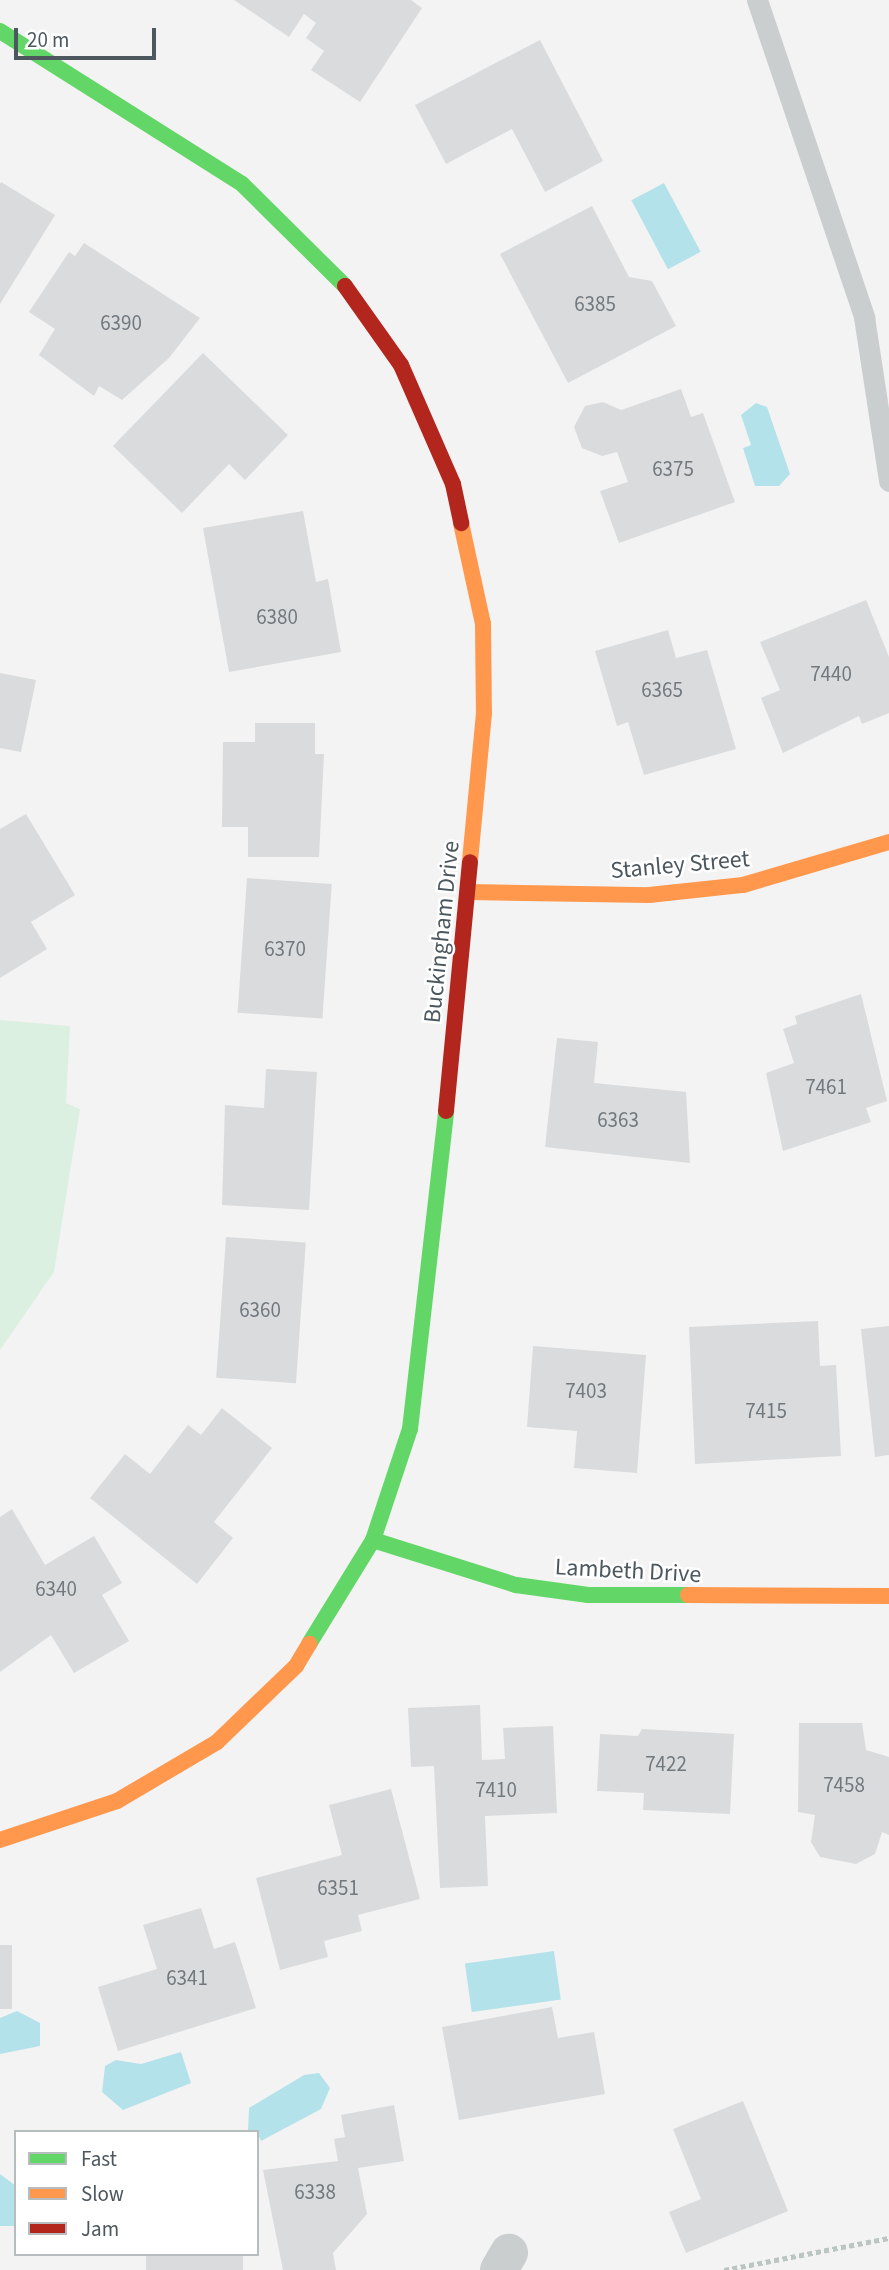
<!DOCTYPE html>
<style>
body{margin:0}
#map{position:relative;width:889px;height:2270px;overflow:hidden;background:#f4f3f3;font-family:"Source Sans 3",sans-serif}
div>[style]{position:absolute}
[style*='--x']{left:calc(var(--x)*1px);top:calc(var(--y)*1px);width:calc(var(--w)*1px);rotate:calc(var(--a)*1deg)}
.green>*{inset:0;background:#dbf0e1}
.water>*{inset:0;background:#b3e2ea;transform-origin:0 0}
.building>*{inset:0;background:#dadbdc;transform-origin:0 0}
.path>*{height:4.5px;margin-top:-2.25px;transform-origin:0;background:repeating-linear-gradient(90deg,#bbc5c1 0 5px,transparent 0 8.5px)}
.lane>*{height:21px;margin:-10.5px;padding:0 10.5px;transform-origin:10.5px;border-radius:10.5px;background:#cbcecf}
.street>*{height:38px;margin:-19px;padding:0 19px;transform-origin:19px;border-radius:19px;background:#cbcecf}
.fast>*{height:16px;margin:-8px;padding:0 8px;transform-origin:8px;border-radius:8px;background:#63d668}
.slow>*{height:16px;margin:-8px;padding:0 8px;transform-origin:8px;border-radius:8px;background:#ff974d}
.jam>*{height:16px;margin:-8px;padding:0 8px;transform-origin:8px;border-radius:8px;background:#b3261e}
span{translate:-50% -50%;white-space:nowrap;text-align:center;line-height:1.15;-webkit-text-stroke:5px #fff;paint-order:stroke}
.number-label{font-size:21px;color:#71797f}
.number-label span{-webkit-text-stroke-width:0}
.street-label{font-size:24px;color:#4c575e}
.legend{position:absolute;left:14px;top:2130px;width:245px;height:126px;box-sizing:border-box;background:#fff;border:2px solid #b7bcbf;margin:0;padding:9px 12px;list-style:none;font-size:21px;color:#4c575e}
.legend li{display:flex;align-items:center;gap:14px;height:35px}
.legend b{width:35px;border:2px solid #b7bcbf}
.scale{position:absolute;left:14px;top:28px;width:142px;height:32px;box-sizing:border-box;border:4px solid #4c575e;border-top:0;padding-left:9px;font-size:21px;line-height:24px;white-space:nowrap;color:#4c575e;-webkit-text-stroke:5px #fff;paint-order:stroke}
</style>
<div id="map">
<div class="green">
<div style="clip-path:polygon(0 1020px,70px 1026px,66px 1103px,80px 1109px,54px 1272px,0 1350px)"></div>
</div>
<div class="water">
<div style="left:664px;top:183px;width:78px;height:37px;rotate:62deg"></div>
<div style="clip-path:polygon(756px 403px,767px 407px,790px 474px,779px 486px,755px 486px,743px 448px,751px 445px,741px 415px)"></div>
<div style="left:554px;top:1951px;width:49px;height:90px;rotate:82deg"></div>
<div style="clip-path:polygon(17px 2011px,40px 2023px,40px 2046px,0 2054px,0 2018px)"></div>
<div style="clip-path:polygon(181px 2052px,191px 2083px,123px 2110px,102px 2092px,105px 2066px,116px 2060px,141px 2064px)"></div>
<div style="clip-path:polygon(319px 2073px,330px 2088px,321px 2109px,261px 2141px,257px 2132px,248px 2132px,249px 2108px,304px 2075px)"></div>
<div style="clip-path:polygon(0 2174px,16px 2186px,16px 2226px,0 2226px)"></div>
</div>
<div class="building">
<div style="clip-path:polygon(234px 0,411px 0,422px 8px,360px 102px,311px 70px,324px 51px,306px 38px,316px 23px,304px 14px,289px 37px)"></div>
<div style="clip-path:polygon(540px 40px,603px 161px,545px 192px,512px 129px,446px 164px,415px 105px)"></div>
<div style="clip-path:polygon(1px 182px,55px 215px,0 304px,0 184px)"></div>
<div style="clip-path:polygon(592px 206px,629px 277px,652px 281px,676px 326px,568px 383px,500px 254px)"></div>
<div style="clip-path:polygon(84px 243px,200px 318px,169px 358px,122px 400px,99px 386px,94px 396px,39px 355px,55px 329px,29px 312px,69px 252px,75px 256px)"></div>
<div style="clip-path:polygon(203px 353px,288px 435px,245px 480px,229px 464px,182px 513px,113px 446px)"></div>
<div style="clip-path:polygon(681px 389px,691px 417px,703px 413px,735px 502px,619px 543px,600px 491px,628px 482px,617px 452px,602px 456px,582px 448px,574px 427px,585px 406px,603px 402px,621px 410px)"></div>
<div style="clip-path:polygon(303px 511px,316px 582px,328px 579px,341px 652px,229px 672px,203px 528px)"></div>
<div style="clip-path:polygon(866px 600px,889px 657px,889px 713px,862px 724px,859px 716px,783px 753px,761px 698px,780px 690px,760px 642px)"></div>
<div style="clip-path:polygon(668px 630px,676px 658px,707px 650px,736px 749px,644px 775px,628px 722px,617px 726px,595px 651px)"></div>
<div style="clip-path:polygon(0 673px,36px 680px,21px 752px,0 748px)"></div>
<div style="clip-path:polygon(255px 723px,315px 723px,315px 754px,324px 754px,319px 857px,248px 857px,248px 827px,222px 827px,223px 742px,255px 742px)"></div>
<div style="clip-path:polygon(26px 814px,75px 895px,31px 922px,47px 949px,0 978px,0 829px)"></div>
<div style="left:247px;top:878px;width:85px;height:135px;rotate:4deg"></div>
<div style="clip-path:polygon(861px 994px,887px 1101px,866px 1108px,871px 1122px,783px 1151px,766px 1073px,794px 1063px,783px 1029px,797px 1024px,795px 1016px)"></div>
<div style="clip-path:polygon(557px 1038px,598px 1042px,594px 1083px,686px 1092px,690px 1163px,545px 1147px)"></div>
<div style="clip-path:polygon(266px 1069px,317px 1072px,309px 1210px,222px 1205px,225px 1105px,264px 1108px)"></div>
<div style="left:226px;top:1237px;width:80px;height:141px;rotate:4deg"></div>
<div style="clip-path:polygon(818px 1321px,820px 1366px,836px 1365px,841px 1456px,695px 1464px,689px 1327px)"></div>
<div style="clip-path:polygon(889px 1326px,889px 1455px,875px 1457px,861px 1329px)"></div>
<div style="clip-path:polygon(533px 1346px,646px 1355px,637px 1473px,574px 1468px,577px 1431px,527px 1427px)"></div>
<div style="clip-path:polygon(222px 1408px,272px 1448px,214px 1522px,233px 1538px,197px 1584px,90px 1498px,125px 1454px,150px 1474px,188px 1425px,201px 1435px)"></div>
<div style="clip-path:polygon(12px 1509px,45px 1565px,94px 1536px,122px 1583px,102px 1595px,129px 1641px,74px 1673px,51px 1635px,0 1672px,0 1517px)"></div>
<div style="clip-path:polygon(480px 1705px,482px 1760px,505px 1759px,503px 1728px,553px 1726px,557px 1813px,485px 1816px,488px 1886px,440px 1888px,434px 1766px,411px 1767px,408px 1708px)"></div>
<div style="clip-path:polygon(799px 1723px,862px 1723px,866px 1750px,889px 1757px,889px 1835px,882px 1832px,875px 1854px,856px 1864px,820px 1857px,811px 1842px,815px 1815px,798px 1812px)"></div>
<div style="clip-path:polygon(642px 1729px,734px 1734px,730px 1814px,643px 1810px,644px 1793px,597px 1791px,600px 1734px,638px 1736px)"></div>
<div style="clip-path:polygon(391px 1789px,420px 1899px,358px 1915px,362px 1931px,324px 1941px,328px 1957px,280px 1970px,256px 1878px,342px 1855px,329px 1805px)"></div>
<div style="clip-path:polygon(201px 1908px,214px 1949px,235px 1942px,256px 2008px,118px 2051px,98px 1987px,157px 1969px,143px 1925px)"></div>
<div style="left:0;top:1945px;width:12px;height:64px"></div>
<div style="clip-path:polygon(552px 2007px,558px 2038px,594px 2032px,605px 2094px,459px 2120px,442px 2027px)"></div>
<div style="clip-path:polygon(743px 2101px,788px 2211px,686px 2253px,669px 2212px,701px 2199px,673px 2129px)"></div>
<div style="clip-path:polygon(394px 2105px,404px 2161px,358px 2168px,367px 2214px,333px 2253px,336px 2270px,283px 2270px,263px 2170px,338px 2161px,334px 2139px,345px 2137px,341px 2115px)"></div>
<div style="left:146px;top:2254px;width:97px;height:16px"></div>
</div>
<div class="path">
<div style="--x:724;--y:2270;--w:168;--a:-11"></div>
</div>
<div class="lane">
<div style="--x:757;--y:0;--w:335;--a:71.3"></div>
<div style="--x:864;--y:317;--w:166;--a:81.3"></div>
</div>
<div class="street">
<div style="--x:499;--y:2270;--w:20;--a:-60"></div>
</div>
<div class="fast">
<div style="--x:0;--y:31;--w:286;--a:32.3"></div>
<div style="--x:242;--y:184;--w:145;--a:44.7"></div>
<div style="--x:373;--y:1540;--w:150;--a:17.5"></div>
<div style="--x:516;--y:1585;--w:73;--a:7.9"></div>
<div style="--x:588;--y:1595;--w:100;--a:0"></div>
<div style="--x:309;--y:1644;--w:122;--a:-58.4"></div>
<div style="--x:373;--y:1540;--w:117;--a:-71.6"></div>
<div style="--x:410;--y:1429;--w:320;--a:-83.5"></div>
</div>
<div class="slow">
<div style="--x:461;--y:523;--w:103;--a:77.7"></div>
<div style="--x:483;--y:624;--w:89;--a:89.4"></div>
<div style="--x:484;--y:713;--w:150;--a:95.4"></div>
<div style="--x:470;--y:892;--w:179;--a:1"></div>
<div style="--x:649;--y:895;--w:95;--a:-6.1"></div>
<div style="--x:743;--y:885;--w:152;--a:-16.4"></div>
<div style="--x:688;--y:1595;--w:201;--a:0.3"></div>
<div style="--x:0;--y:1840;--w:123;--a:-18.4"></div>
<div style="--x:117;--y:1801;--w:116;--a:-30.5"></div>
<div style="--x:217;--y:1742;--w:110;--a:-43.9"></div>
<div style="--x:296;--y:1666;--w:26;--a:-59"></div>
</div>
<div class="jam">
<div style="--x:345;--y:286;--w:97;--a:54.7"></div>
<div style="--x:401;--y:365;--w:130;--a:66.4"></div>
<div style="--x:453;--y:484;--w:40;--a:78"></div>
<div style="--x:446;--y:1111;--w:250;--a:-84.5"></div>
</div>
<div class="number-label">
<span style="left:595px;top:304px">6385</span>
<span style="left:121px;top:323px">6390</span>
<span style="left:673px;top:469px">6375</span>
<span style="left:277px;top:617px">6380</span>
<span style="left:831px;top:674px">7440</span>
<span style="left:662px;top:690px">6365</span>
<span style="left:285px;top:949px">6370</span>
<span style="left:826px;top:1087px">7461</span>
<span style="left:618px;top:1120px">6363</span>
<span style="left:260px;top:1310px">6360</span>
<span style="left:586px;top:1391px">7403</span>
<span style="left:766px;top:1411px">7415</span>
<span style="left:56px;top:1589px">6340</span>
<span style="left:666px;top:1764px">7422</span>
<span style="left:844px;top:1785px">7458</span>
<span style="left:496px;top:1790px">7410</span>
<span style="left:338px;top:1888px">6351</span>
<span style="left:187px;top:1978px">6341</span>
<span style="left:315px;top:2192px">6338</span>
</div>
<div class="street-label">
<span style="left:680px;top:865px;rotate:-5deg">Stanley Street</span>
<span style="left:442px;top:932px;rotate:-84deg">Buckingham Drive</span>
<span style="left:628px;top:1571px;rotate:3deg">Lambeth Drive</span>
</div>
<ul class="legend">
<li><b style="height:9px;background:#63d668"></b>Fast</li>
<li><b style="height:9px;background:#ff974d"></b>Slow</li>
<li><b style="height:9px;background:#b3261e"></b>Jam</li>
</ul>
<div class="scale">20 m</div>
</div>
